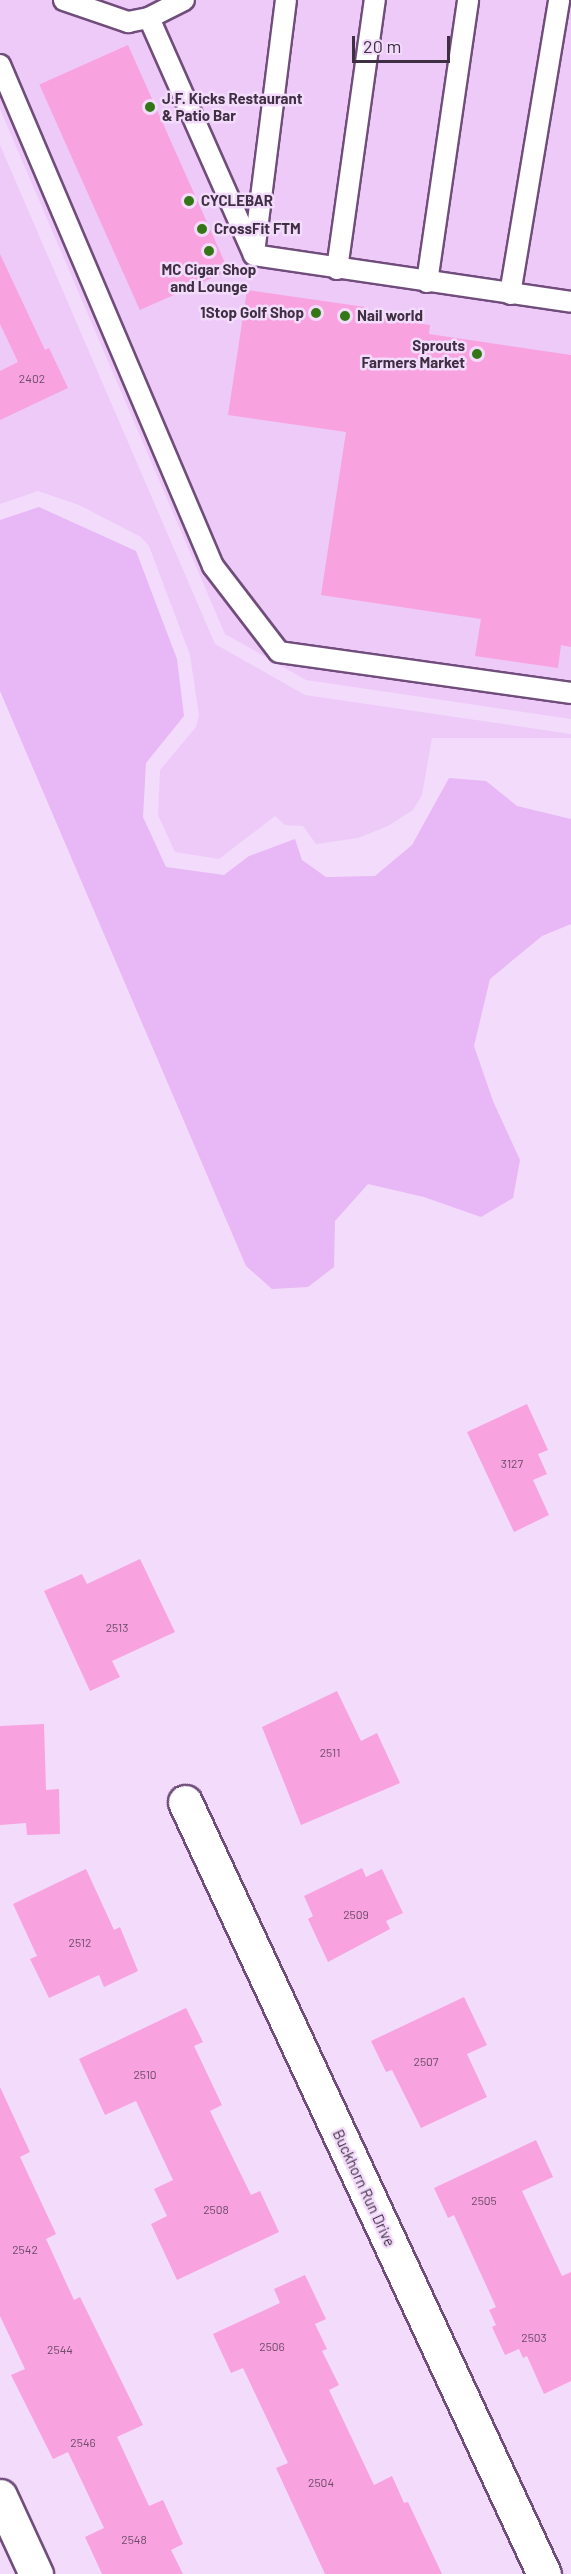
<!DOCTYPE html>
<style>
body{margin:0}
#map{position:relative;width:571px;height:2574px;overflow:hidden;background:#f3dbfb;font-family:Barlow,sans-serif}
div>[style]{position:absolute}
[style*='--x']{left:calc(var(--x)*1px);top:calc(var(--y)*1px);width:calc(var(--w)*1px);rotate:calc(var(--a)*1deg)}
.built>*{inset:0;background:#eecaf9}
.water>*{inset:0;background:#e8b7f6}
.building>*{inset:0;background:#f8a2df;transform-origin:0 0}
.roads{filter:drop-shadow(2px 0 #704d7b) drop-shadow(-2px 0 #704d7b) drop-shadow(0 2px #704d7b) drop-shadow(0 -2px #704d7b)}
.lane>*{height:20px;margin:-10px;padding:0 10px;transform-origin:10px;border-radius:10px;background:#fff}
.street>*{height:33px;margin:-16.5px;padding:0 16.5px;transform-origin:16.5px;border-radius:16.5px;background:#fff}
.dots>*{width:16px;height:16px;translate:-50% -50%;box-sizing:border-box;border:3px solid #f3dbfb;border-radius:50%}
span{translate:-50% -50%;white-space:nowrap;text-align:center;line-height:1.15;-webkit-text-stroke:5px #f3dbfb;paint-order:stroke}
.number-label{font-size:12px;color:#6d4c6a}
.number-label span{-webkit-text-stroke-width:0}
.poi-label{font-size:15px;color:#3f2f43;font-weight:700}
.left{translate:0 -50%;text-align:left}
.right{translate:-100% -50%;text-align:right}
.street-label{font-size:15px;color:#3f2f43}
.scale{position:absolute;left:352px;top:36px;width:98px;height:27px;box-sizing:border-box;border:3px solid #3f2f43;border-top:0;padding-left:8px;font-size:18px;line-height:21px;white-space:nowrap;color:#3f2f43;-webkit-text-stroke:4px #f3dbfb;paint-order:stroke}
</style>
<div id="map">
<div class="built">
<div style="clip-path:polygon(0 0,571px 0,571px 719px,306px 680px,225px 634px,0 109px)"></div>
<div style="clip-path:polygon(0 145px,215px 644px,305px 695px,571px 734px,571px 738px,432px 738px,422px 795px,413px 810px,388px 826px,358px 838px,316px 844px,303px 826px,285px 825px,275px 816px,219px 859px,175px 852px,158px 815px,160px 770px,196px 727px,199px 715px,190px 655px,149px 546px,141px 537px,79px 505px,38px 491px,0 504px)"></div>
</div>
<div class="water">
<div style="clip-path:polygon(39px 507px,136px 551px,177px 659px,184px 716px,146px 763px,143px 817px,166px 867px,224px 875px,249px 856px,295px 839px,302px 860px,326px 877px,375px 876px,412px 845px,449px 778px,486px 781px,517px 806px,571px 819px,571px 924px,542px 936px,490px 979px,474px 1046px,493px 1101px,520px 1160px,513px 1198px,481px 1217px,424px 1197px,368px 1184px,335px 1221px,334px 1267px,308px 1287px,272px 1289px,246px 1266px,0 691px,0 520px)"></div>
</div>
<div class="building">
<div style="left:128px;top:45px;width:247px;height:97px;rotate:66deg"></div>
<div style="clip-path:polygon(0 254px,45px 350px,49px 348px,68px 388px,0 420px,0 371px,18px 362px,0 324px)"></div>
<div style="clip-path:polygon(247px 290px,365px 307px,364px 315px,430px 325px,429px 334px,571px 355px,571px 647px,561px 645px,558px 668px,475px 656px,481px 619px,321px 595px,346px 432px,228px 415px)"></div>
<div style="clip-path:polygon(527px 1404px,548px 1450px,538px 1454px,547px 1474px,533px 1480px,549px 1515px,514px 1532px,467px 1432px)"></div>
<div style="clip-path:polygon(140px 1559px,175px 1632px,112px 1661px,120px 1677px,90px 1691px,44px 1591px,82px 1574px,87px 1584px)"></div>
<div style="clip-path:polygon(337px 1691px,361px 1741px,377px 1733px,400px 1783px,301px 1825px,262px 1727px)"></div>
<div style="clip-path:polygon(44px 1724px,46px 1790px,59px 1789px,60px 1834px,27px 1835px,26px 1823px,0 1825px,0 1726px)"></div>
<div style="clip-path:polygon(362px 1868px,366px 1877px,382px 1869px,403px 1913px,386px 1921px,390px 1929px,328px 1962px,308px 1919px,313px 1916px,304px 1896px)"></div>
<div style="clip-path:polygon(86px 1869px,114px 1930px,120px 1927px,138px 1971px,104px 1987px,99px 1975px,49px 1998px,30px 1959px,37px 1956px,13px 1904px)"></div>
<div style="clip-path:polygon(464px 1997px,487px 2045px,467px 2054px,487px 2097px,421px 2128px,392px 2070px,386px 2072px,371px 2041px)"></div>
<div style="clip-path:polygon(186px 2008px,203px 2042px,194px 2046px,222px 2105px,210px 2111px,251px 2195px,260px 2191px,279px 2232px,177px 2280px,151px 2224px,167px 2216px,154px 2189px,173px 2180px,136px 2101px,105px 2115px,79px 2059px)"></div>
<div style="clip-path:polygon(0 2087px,30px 2152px,20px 2157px,56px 2234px,46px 2239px,74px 2300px,80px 2297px,143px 2425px,117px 2437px,149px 2506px,163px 2500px,183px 2544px,171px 2550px,183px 2574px,102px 2574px,85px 2537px,104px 2528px,68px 2452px,53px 2459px,11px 2375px,25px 2369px,0 2316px)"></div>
<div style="clip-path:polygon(536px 2140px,553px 2177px,522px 2191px,562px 2276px,571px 2272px,571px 2381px,544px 2394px,527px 2356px,523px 2358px,519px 2349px,505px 2355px,492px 2327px,496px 2325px,489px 2310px,496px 2307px,454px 2215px,448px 2218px,434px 2188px)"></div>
<div style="clip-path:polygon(305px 2275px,326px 2319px,315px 2324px,327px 2349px,322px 2351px,339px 2385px,329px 2390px,374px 2485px,392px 2476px,404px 2503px,408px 2502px,442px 2574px,325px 2574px,276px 2468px,288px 2463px,243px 2368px,231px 2373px,213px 2334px,280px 2303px,274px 2289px)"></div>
</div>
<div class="roads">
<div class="lane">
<div style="--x:64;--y:0;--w:68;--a:19"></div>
<div style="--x:128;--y:22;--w:21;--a:-11"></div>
<div style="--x:184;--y:0;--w:39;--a:153"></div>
<div style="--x:149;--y:18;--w:259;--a:66.1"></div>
<div style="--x:254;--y:255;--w:320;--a:8.4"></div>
<div style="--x:0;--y:65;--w:544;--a:66.97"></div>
<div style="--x:213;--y:566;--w:108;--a:52.5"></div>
<div style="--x:279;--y:652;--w:295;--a:8"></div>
<div style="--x:254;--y:253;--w:255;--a:-82.8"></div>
<div style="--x:337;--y:269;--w:272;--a:-82"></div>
<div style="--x:427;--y:282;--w:285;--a:-81.7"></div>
<div style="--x:510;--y:294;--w:298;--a:-80.5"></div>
</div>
<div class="street">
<div style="--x:185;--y:1802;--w:851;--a:65.06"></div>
<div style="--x:0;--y:2496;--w:86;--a:65.2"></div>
</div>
</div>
<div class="dots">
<div style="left:150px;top:107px;background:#337616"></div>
<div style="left:189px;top:201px;background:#337616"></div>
<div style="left:202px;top:229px;background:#337616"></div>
<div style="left:209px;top:251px;background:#337616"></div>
<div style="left:316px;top:313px;background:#337616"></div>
<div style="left:345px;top:316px;background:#337616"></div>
<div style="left:477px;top:354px;background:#337616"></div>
</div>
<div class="number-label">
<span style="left:32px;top:379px">2402</span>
<span style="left:512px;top:1464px">3127</span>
<span style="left:117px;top:1628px">2513</span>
<span style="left:330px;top:1753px">2511</span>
<span style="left:356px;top:1915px">2509</span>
<span style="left:80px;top:1943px">2512</span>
<span style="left:426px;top:2062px">2507</span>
<span style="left:145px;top:2075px">2510</span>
<span style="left:484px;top:2201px">2505</span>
<span style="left:216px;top:2210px">2508</span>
<span style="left:25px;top:2250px">2542</span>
<span style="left:534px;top:2338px">2503</span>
<span style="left:272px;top:2347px">2506</span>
<span style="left:60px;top:2350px">2544</span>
<span style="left:83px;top:2443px">2546</span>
<span style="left:321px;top:2483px">2504</span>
<span style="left:134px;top:2540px">2548</span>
</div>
<div class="poi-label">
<span class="left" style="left:162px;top:107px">J.F. Kicks Restaurant<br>&amp; Patio Bar</span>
<span class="left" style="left:201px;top:201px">CYCLEBAR</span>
<span class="left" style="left:214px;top:229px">CrossFit FTM</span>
<span style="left:209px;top:278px">MC Cigar Shop<br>and Lounge</span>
<span class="right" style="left:304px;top:313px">1Stop Golf Shop</span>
<span class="left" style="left:357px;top:316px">Nail world</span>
<span class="right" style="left:465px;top:354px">Sprouts<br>Farmers Market</span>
</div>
<div class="street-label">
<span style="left:364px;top:2188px;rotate:65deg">Buckhorn Run Drive</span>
</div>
<div class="scale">20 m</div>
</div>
